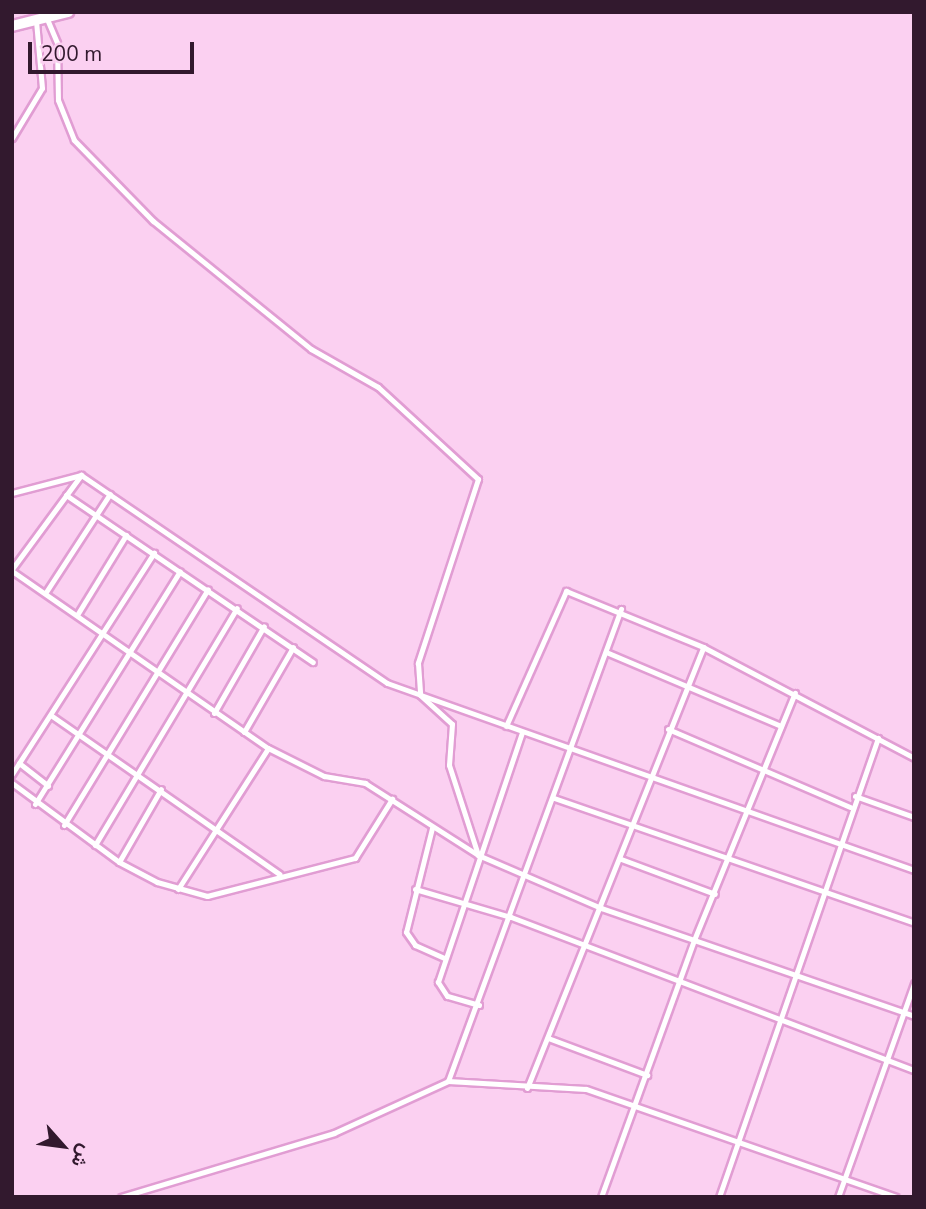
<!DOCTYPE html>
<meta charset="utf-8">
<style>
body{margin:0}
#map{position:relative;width:926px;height:1209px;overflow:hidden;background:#fbd0f1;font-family:"Nunito Sans",Vazirmatn,sans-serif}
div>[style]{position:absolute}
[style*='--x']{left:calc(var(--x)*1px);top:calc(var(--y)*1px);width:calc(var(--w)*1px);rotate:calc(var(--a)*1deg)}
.roads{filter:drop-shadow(2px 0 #e19dd3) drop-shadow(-2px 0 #e19dd3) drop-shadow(0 2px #e19dd3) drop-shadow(0 -2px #e19dd3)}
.street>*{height:5px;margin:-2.5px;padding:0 2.5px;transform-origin:2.5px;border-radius:2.5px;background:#fff}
.highway>*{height:10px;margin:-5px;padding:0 5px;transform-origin:5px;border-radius:5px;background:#fff}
span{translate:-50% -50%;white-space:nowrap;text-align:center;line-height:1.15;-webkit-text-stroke:5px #fbd0f1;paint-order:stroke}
.frame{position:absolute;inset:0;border:14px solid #32192e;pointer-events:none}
.north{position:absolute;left:28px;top:1111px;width:70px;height:70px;-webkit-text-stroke:5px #fbd0f1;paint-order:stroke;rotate:118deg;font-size:19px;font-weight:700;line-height:28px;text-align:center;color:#32192e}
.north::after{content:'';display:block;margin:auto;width:24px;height:32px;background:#32192e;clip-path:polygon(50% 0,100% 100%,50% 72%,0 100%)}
.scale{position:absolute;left:28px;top:42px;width:166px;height:32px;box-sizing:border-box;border:4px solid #32192e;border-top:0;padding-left:9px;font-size:21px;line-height:24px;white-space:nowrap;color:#32192e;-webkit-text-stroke:5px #fbd0f1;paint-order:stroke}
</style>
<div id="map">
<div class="roads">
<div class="street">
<div style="--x:47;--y:19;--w:26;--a:67"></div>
<div style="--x:57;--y:43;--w:57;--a:89"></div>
<div style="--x:58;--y:100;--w:43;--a:68.2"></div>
<div style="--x:74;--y:140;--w:113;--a:45.7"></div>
<div style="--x:153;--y:221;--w:203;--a:39"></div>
<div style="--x:311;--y:349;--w:77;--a:29.6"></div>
<div style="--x:378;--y:387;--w:136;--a:42.6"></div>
<div style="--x:478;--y:479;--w:194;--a:108.1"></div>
<div style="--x:418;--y:663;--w:32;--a:86"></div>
<div style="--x:420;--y:695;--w:43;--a:42.2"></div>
<div style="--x:452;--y:724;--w:41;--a:94.2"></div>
<div style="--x:449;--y:765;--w:95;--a:72.1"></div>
<div style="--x:478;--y:855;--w:134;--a:23.3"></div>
<div style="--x:601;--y:908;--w:331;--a:19"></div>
<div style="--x:12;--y:138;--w:58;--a:-59"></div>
<div style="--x:42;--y:88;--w:67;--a:-95.1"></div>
<div style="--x:12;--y:493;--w:71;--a:-14.6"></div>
<div style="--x:81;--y:475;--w:370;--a:34.2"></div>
<div style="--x:387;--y:683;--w:559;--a:19.54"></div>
<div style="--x:66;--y:495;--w:298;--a:34.1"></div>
<div style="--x:12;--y:569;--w:117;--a:-53.7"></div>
<div style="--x:12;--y:571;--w:311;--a:34.7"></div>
<div style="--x:268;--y:748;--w:63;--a:26.6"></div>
<div style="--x:324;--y:776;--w:42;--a:9.7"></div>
<div style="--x:365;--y:783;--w:134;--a:32.5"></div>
<div style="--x:46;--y:592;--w:117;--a:-56.9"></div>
<div style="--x:77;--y:615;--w:94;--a:-58.5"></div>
<div style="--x:606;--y:652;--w:190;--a:22.9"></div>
<div style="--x:214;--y:713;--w:100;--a:-60.1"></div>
<div style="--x:52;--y:716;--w:277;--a:34.8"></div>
<div style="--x:506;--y:726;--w:148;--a:-66"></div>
<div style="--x:566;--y:591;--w:148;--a:22.2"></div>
<div style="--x:703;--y:647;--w:238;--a:27.7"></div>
<div style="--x:668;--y:729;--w:198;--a:23.2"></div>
<div style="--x:244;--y:732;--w:98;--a:-60"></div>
<div style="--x:19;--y:763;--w:37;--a:38"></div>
<div style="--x:12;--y:774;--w:263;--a:-57.3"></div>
<div style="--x:12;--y:783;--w:133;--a:36.4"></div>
<div style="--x:119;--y:862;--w:43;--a:27.8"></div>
<div style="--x:157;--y:882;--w:52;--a:15.6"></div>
<div style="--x:207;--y:896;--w:153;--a:-14.4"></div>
<div style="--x:355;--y:858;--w:70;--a:-57.9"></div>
<div style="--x:855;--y:796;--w:63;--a:19.6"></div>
<div style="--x:554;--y:798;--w:381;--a:19.1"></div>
<div style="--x:35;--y:804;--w:274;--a:-58.1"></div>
<div style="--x:64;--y:825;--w:276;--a:-58.6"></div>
<div style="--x:432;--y:828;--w:107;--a:104"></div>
<div style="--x:406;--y:932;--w:16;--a:55"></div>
<div style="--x:415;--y:945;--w:32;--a:24"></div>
<div style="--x:95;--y:845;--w:276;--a:-59.1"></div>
<div style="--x:621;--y:859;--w:100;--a:20.4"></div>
<div style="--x:119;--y:862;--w:84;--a:-60.1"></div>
<div style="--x:178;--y:889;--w:167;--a:-57.4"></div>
<div style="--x:415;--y:889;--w:100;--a:16.3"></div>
<div style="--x:511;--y:917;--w:431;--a:20.8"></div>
<div style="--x:479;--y:1005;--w:33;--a:-164"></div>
<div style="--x:447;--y:996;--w:17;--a:-123"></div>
<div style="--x:438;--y:982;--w:264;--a:-71.4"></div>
<div style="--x:548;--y:1038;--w:106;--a:20.5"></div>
<div style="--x:448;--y:1081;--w:503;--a:-69.87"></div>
<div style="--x:527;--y:1088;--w:475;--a:-68.2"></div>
<div style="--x:121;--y:1197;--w:222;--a:-16.7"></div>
<div style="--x:334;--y:1133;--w:125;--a:-24.5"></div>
<div style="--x:448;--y:1081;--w:138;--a:3.3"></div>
<div style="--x:586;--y:1089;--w:328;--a:19.2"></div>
<div style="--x:601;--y:1197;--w:273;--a:-70.1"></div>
<div style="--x:694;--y:940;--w:267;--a:-67.8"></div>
<div style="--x:719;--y:1197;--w:486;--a:-70.9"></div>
<div style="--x:838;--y:1197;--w:227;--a:-70.4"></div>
</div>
<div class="highway">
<div style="--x:12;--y:26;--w:58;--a:-14"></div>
</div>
</div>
<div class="frame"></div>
<div class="north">ش</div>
<div class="scale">200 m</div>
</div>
